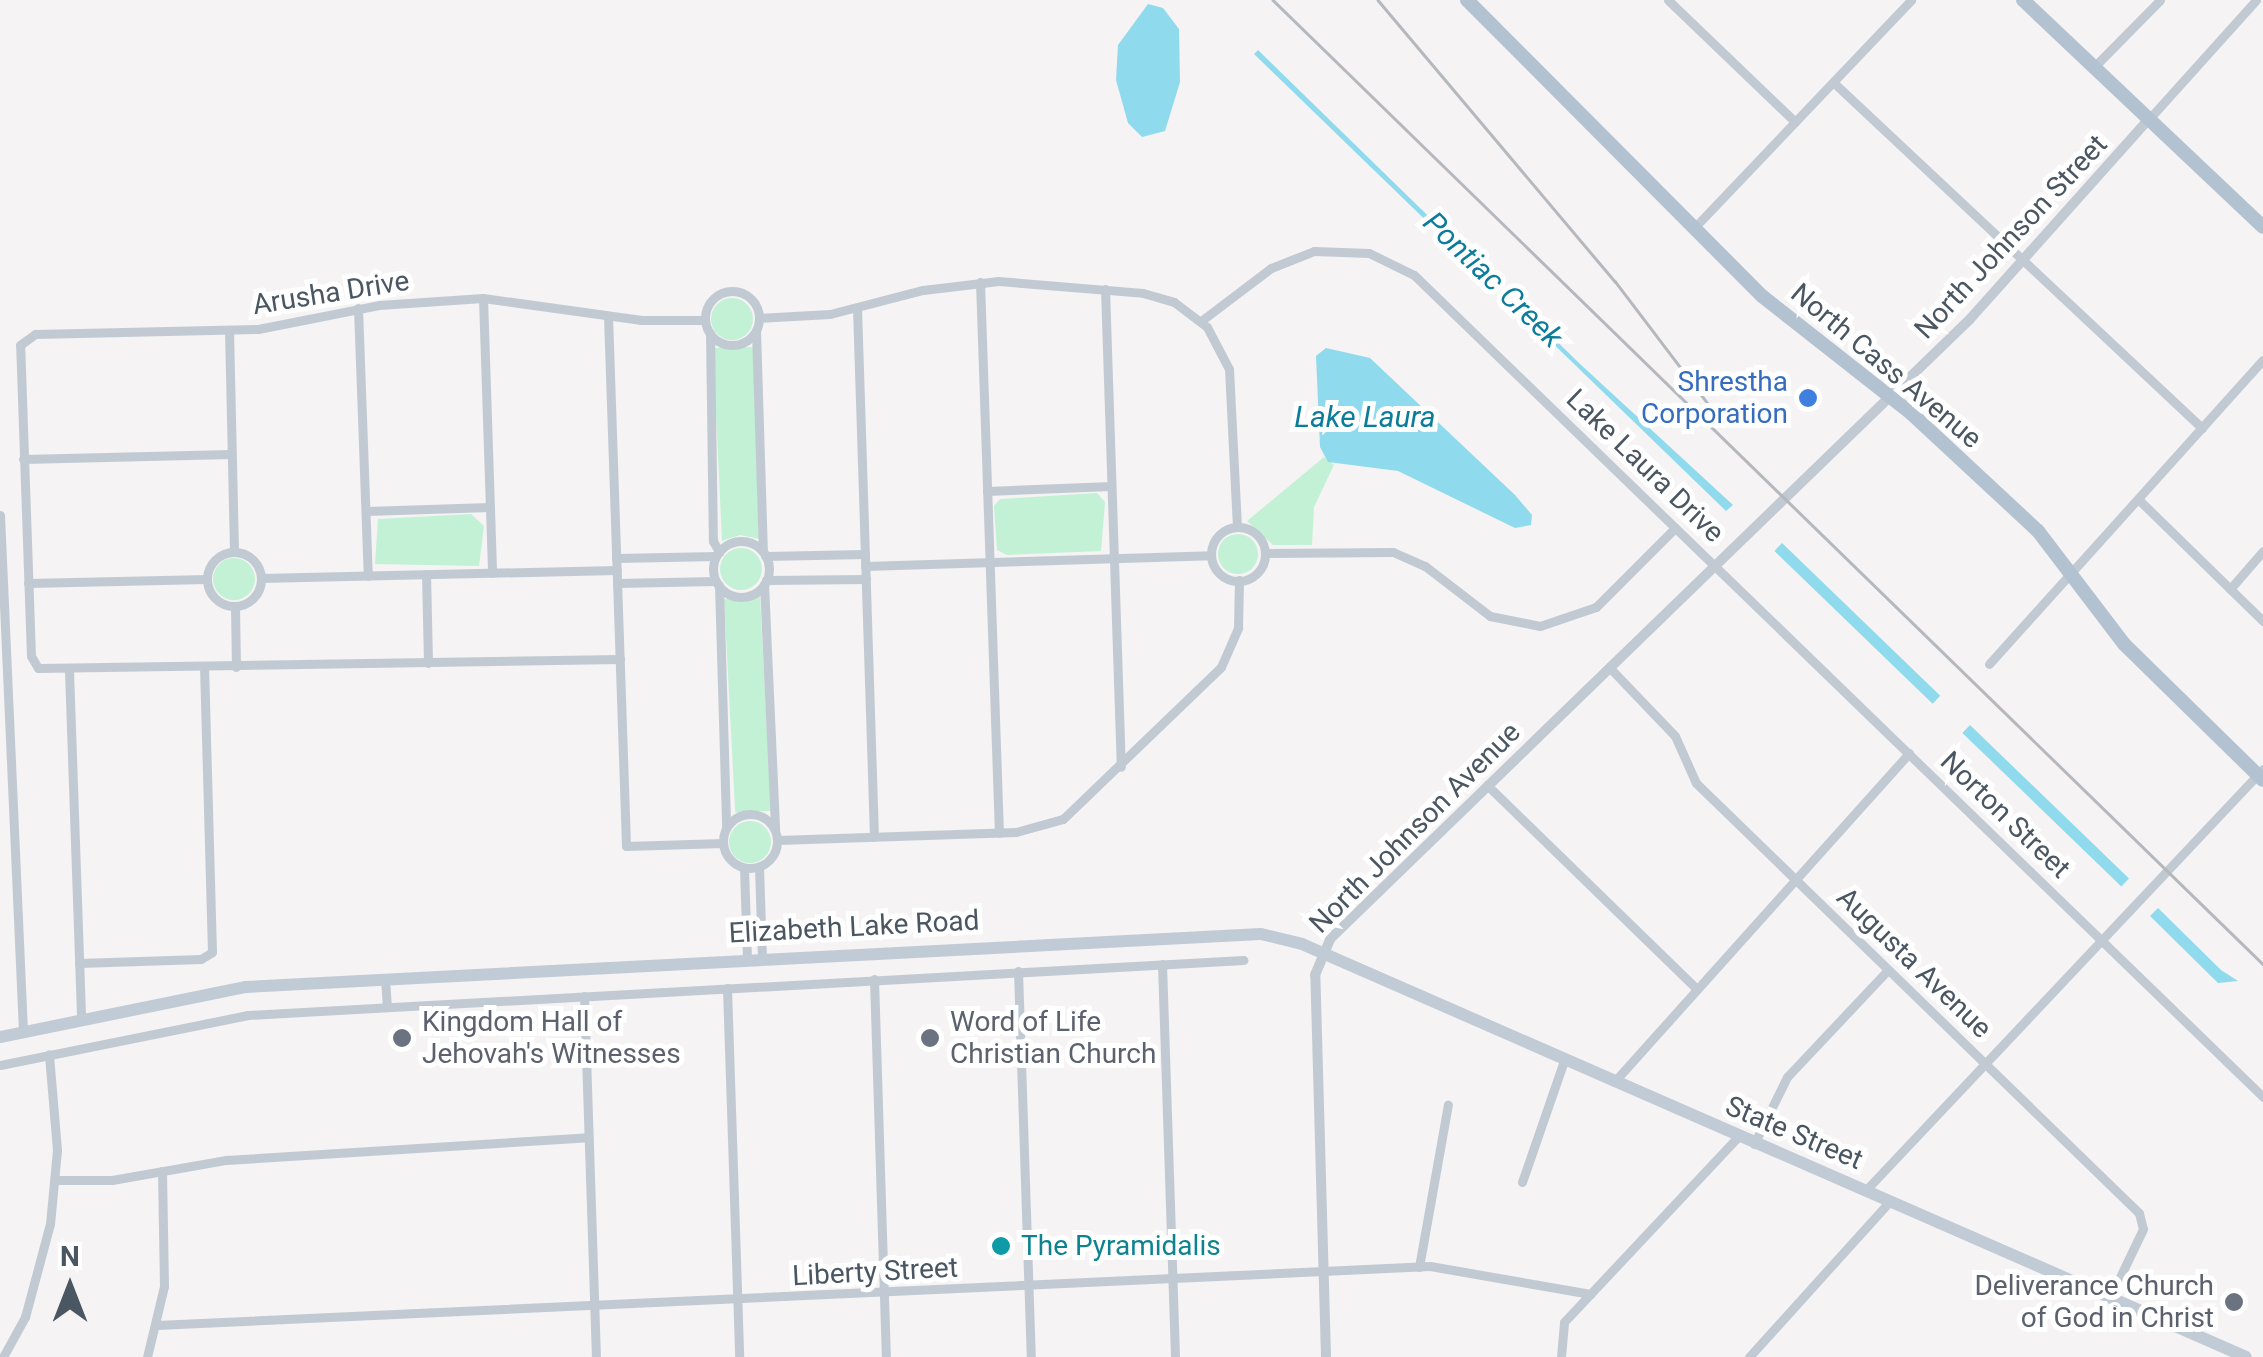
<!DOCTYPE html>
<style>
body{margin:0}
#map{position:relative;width:2263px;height:1357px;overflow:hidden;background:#f5f3f3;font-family:Roboto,sans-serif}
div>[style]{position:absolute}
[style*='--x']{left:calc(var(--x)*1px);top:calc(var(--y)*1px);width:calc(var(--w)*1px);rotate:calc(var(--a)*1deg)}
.green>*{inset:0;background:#c3f1d5;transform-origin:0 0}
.round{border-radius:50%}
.water>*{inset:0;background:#90daee;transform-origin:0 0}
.minor>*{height:9px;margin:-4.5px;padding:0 4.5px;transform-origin:4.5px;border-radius:4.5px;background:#c1cad2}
.minor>.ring{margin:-4.5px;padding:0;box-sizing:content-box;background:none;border:9px solid #c1cad2;border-radius:50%}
.tertiary>*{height:10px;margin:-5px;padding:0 5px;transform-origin:5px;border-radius:5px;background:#c1cad2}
.secondary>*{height:12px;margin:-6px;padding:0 6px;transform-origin:6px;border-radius:6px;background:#c1cbd6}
.primary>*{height:14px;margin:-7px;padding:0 7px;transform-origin:7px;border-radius:7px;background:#b3c2d1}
.rail>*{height:2.5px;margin:-1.25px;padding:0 1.25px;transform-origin:1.25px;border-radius:1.25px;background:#b5b8bd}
.dots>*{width:28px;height:28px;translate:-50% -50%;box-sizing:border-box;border:5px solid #fff;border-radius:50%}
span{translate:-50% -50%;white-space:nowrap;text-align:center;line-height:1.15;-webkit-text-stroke:10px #fff;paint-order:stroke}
.street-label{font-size:28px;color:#4a5661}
.shop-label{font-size:28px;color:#366cbe}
.right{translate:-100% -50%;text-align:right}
.worship-label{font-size:28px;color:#5b616d}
.left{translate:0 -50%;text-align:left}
.culture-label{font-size:28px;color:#0d838f}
.water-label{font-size:30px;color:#0c7c9b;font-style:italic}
.north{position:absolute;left:20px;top:1237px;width:100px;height:100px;-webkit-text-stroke:8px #fff;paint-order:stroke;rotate:0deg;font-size:28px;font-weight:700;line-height:40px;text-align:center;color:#4a5661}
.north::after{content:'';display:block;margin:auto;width:35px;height:45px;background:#4a5661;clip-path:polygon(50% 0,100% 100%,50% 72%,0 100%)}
</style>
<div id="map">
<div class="green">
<div class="round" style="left:711px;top:298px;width:42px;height:42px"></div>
<div style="clip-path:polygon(753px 347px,759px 539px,740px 535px,722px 541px,713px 348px)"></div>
<div style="clip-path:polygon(1324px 457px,1334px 465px,1314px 507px,1312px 545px,1273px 545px,1247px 521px)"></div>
<div style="clip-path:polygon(1097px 493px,1105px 502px,1101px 551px,1007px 555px,997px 550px,994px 506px,1000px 499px)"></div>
<div style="clip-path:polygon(471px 514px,484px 526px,479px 566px,375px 564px,378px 519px)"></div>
<div class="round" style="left:1218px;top:534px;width:40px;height:40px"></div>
<div class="round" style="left:720px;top:548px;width:42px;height:42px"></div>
<div class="round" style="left:213px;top:558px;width:42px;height:42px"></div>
<div style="left:760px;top:597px;width:214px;height:36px;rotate:87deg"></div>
<div class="round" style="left:729px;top:821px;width:42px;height:42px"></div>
</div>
<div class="water">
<div style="clip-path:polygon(1148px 4px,1163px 8px,1179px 29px,1180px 82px,1165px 131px,1142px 137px,1128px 123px,1116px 80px,1118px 45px)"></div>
<div style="clip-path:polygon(1258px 50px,1579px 363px,1733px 505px,1726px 511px,1254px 54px)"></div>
<div style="clip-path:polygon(1326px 348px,1370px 358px,1515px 495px,1532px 515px,1531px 525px,1515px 528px,1398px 471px,1328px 462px,1320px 447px,1316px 356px)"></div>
<div style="left:1782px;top:543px;width:220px;height:11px;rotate:44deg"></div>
<div style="left:1970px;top:725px;width:221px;height:11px;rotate:44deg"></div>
<div style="clip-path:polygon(2158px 908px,2221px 970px,2238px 981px,2218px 983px,2150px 916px)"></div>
</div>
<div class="minor">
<div style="--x:1668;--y:0;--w:176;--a:43.8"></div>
<div style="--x:2094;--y:67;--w:94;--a:-45.4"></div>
<div style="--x:1833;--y:82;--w:506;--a:43.16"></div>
<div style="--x:2149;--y:119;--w:160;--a:-48"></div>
<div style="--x:1694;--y:228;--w:315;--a:-46.4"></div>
<div style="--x:980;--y:282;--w:551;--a:88.03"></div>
<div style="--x:1105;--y:289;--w:478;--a:88.1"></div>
<div class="ring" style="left:705px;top:291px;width:45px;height:45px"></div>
<div style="--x:483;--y:298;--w:275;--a:88.1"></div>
<div style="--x:358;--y:308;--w:268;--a:87.9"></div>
<div style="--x:857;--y:308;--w:529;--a:88.16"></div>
<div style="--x:608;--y:316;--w:530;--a:88.05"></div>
<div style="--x:626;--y:846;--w:97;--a:-1.8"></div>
<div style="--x:759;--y:318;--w:71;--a:-3.2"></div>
<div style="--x:830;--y:314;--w:96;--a:-14.5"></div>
<div style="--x:923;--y:290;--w:76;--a:-6.8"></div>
<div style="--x:998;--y:281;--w:145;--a:4.7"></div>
<div style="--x:1143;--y:293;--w:32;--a:16"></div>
<div style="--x:1174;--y:302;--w:41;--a:37.1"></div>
<div style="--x:1207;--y:327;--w:47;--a:62.4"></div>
<div style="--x:1229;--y:369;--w:158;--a:87.1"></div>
<div style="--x:1201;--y:321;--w:88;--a:-37.1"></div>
<div style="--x:1271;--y:268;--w:46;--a:-21.6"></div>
<div style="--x:1314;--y:251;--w:55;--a:2.1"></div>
<div style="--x:1369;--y:253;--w:50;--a:26.1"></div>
<div style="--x:1414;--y:275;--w:1182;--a:44.07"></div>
<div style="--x:229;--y:330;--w:221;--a:88.7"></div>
<div style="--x:756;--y:331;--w:220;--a:88.2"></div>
<div style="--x:710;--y:333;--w:208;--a:89.2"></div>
<div style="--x:713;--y:541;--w:13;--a:61"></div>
<div style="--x:23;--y:459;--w:208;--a:-1.4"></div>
<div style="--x:987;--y:491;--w:124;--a:-2.3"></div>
<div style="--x:2138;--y:499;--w:175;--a:44.3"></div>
<div style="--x:366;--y:511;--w:124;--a:-1.8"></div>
<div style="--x:0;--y:515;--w:517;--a:87.45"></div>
<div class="ring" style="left:1211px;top:527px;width:45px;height:45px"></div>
<div class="ring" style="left:713px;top:541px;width:47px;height:47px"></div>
<div class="ring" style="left:207px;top:552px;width:45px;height:45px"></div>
<div style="--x:1265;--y:553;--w:128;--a:-0.4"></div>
<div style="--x:1393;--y:552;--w:35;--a:24"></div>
<div style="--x:1425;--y:566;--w:82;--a:37.6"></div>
<div style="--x:1490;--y:616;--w:51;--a:11.3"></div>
<div style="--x:1540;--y:626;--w:59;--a:-18.7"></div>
<div style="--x:1596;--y:607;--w:112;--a:-45"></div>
<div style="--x:765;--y:556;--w:100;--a:-1.1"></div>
<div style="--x:616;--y:558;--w:100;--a:-1.1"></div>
<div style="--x:865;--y:566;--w:346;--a:-1.8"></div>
<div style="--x:426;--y:574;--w:89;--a:88.7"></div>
<div style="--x:261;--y:578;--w:356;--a:-1.3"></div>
<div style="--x:766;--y:580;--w:100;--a:-0.6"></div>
<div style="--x:28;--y:583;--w:179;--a:-1.3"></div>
<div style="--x:617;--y:583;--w:99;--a:-1.2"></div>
<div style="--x:764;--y:584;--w:246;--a:87.4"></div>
<div style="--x:719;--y:585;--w:243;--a:88.3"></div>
<div style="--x:2230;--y:589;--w:50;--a:-49"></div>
<div style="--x:235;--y:606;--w:61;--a:89.1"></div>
<div style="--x:620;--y:659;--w:582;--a:179.11"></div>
<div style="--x:38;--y:668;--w:14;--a:-120"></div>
<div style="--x:31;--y:656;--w:311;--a:-92"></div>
<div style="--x:20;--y:345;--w:19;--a:-36"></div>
<div style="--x:35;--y:334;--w:223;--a:-1.3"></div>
<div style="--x:258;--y:329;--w:123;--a:-11.2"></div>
<div style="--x:379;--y:305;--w:104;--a:-3.9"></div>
<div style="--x:483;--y:298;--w:160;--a:7.9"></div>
<div style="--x:641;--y:320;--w:64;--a:0"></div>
<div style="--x:1989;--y:664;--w:409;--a:-48"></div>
<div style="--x:1609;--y:667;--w:95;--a:46.3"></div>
<div style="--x:1675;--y:736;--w:51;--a:65.9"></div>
<div style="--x:1696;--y:783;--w:617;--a:44.15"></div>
<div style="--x:2139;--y:1213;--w:16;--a:76"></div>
<div style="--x:2143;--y:1229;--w:76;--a:115.6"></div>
<div style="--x:69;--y:671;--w:347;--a:88"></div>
<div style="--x:1487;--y:785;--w:293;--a:44.2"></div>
<div class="ring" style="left:723px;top:814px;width:45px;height:45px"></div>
<div style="--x:778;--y:840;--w:238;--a:-1.9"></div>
<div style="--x:1016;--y:832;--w:49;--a:-15.5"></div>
<div style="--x:1063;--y:819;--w:219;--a:-43.9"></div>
<div style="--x:1221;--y:667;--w:43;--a:-66.4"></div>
<div style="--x:1238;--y:628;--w:48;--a:-88.8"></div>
<div style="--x:759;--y:867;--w:90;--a:88.1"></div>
<div style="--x:744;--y:868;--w:90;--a:88.1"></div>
<div style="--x:79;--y:963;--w:122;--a:-1.9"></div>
<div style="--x:201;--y:959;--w:13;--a:-32"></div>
<div style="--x:212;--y:952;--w:284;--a:-91.6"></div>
<div style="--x:1162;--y:964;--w:393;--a:88.1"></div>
<div style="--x:1018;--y:971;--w:386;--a:88.1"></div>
<div style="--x:385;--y:979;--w:28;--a:86"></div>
<div style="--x:874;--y:979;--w:378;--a:88.2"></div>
<div style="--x:727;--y:988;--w:369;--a:88.1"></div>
<div style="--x:584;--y:996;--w:361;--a:88.1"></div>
<div style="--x:0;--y:1065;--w:253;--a:-11.4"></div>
<div style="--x:248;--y:1015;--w:997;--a:-3.16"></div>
<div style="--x:1614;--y:1082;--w:442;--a:-48.1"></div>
<div style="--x:1754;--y:1144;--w:75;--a:-63.8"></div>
<div style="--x:1787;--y:1077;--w:147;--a:-46.7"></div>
<div style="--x:55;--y:1180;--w:57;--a:0"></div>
<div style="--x:112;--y:1180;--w:116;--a:-10"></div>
<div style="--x:226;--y:1160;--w:363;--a:-3.6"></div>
<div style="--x:1522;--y:1182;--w:128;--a:-70.9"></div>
<div style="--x:1865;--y:1191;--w:580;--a:-46.68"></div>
<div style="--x:1419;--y:1267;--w:165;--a:-79.9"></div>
<div style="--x:157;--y:1325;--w:1274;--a:-2.65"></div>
<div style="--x:1430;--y:1266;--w:163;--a:9.9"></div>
<div style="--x:3;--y:1357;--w:46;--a:-61.2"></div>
<div style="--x:25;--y:1317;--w:96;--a:-75"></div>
<div style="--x:50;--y:1224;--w:74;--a:-84.6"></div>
<div style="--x:57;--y:1150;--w:96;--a:-94.8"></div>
<div style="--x:147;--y:1357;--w:73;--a:-76.5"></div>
<div style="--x:164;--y:1286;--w:115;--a:-91"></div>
<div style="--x:1561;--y:1357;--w:35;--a:-85"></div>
<div style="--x:1564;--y:1322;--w:254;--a:-46.8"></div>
<div style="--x:1749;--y:1357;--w:209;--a:-47.9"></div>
</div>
<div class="tertiary">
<div style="--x:1326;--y:1357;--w:382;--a:-91.6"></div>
<div style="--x:1315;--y:975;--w:39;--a:-67"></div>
<div style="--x:1330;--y:939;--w:891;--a:-44.09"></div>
<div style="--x:1970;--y:319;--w:268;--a:-48.2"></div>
</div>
<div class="secondary">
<div style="--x:0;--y:1037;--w:251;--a:-11.5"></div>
<div style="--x:246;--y:987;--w:1016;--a:-2.99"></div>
<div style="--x:1261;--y:934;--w:42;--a:13.7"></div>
<div style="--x:1302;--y:944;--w:1030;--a:23.63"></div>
</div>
<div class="primary">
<div style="--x:1467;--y:0;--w:418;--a:45.1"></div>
<div style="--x:1762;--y:296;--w:191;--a:38.2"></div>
<div style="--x:1912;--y:414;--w:172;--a:42.9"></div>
<div style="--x:2038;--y:531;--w:142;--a:52.7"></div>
<div style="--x:2124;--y:644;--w:194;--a:44.4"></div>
<div style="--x:2023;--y:0;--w:330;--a:43.4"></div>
</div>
<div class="rail">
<div style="--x:1273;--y:0;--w:1382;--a:44.24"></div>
<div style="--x:1378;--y:0;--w:368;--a:49.9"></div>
<div style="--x:1615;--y:281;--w:167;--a:52.8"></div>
</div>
<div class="dots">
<div style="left:1808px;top:398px;background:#3f7fe0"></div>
<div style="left:402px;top:1038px;background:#6b7280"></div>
<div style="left:930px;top:1038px;background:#6b7280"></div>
<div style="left:1001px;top:1246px;background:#0f9aa8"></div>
<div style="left:2234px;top:1302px;background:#6b7280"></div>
</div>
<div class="street-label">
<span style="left:2011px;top:237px;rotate:-47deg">North Johnson Street</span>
<span style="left:331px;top:293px;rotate:-9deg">Arusha Drive</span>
<span style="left:1886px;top:366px;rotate:40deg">North Cass Avenue</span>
<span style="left:1645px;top:466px;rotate:44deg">Lake Laura Drive</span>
<span style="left:2005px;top:815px;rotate:44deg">Norton Street</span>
<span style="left:1415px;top:828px;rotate:-45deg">North Johnson Avenue</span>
<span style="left:854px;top:927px;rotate:-3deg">Elizabeth Lake Road</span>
<span style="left:1914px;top:963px;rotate:44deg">Augusta Avenue</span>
<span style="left:1794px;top:1133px;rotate:23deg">State Street</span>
<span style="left:875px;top:1272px;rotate:-3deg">Liberty Street</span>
</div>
<div class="shop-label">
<span class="right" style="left:1788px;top:398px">Shrestha<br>Corporation</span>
</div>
<div class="worship-label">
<span class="left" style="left:422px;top:1038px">Kingdom Hall of<br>Jehovah's Witnesses</span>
<span class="left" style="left:950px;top:1038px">Word of Life<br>Christian Church</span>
<span class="right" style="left:2214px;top:1302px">Deliverance Church<br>of God in Christ</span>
</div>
<div class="culture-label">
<span class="left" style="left:1021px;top:1246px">The Pyramidalis</span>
</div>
<div class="water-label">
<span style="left:1493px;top:280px;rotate:44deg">Pontiac Creek</span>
<span style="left:1365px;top:417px">Lake Laura</span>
</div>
<div class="north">N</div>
</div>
